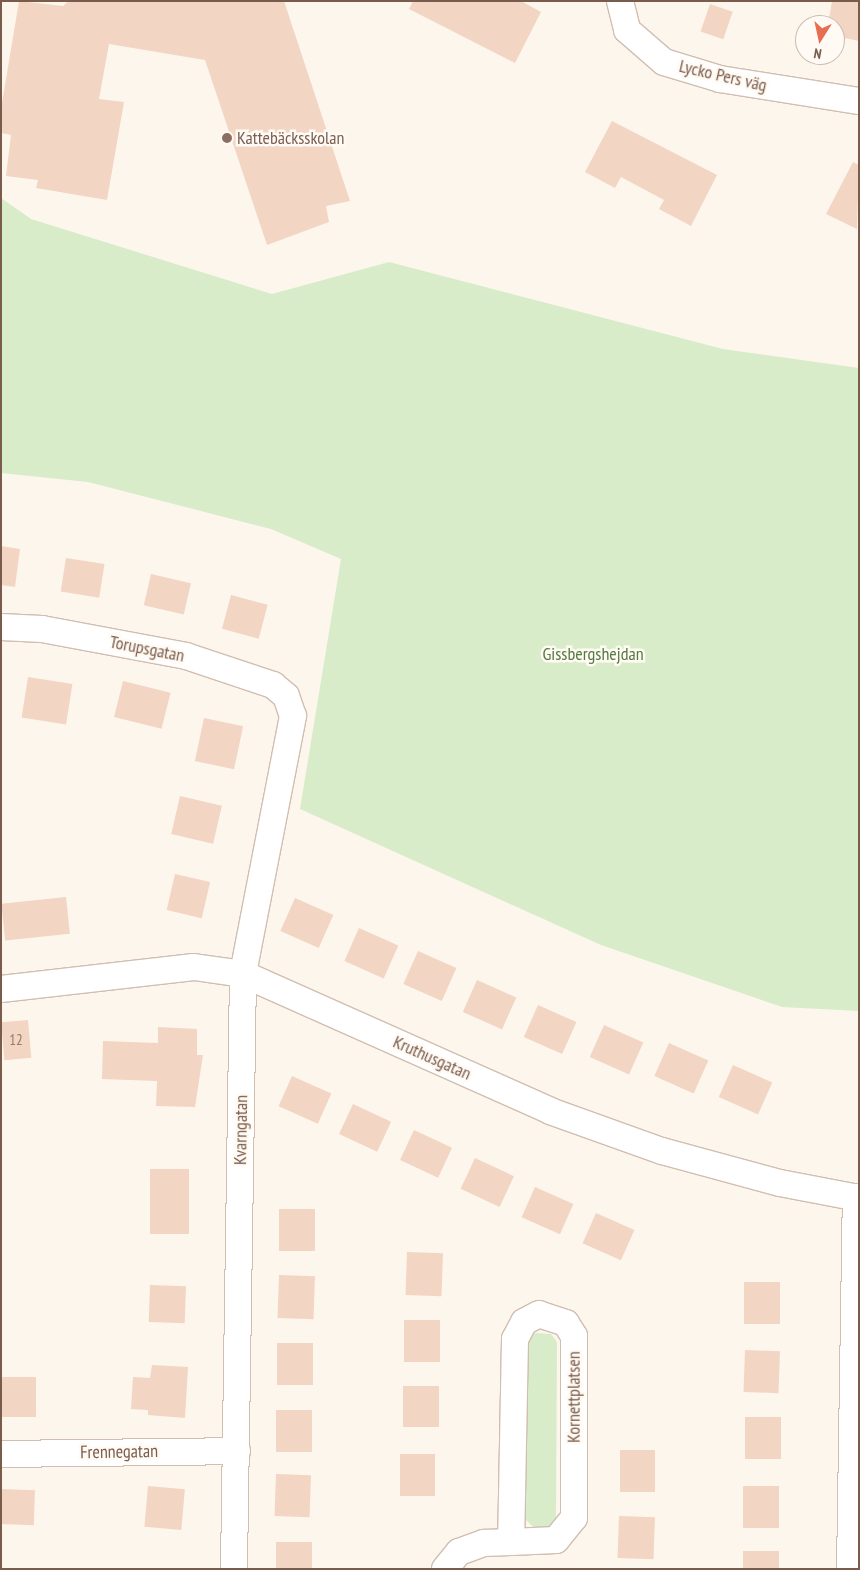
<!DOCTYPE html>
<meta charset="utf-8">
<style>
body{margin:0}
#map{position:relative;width:860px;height:1570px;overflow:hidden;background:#fdf6ec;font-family:"PT Sans Narrow",sans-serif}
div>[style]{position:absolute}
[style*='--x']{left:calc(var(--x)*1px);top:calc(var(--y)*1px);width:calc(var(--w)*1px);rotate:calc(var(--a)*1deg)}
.green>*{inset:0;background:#d8ecc9}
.building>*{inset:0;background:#f3d5c3;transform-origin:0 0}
.roads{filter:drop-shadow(1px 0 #d1beb0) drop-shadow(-1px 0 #d1beb0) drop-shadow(0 1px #d1beb0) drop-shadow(0 -1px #d1beb0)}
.street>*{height:26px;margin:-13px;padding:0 13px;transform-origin:13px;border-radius:13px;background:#fff}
.dots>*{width:14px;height:14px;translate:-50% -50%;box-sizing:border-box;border:2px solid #fffaf3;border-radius:50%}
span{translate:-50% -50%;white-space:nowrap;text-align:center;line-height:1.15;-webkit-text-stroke:5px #fffaf3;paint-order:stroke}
.number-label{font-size:15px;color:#987a6a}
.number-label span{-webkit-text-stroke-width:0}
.street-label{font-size:18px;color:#7a5c4d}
.education-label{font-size:18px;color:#785e54}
.left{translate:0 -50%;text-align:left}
.park-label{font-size:18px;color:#537a41}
.frame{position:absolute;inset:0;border:2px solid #7a5c4d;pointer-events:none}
.north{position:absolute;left:795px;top:15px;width:50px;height:50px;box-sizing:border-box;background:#fffaf3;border:1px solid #cabbb1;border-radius:50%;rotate:190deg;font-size:14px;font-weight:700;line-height:20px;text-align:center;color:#7a5c4d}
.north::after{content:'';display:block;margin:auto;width:18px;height:22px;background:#e76f51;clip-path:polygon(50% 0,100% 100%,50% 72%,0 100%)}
</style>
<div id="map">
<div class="green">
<div style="clip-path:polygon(1px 198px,31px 219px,272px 294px,389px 262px,723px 349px,859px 368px,859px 1011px,782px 1007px,601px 945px,300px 809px,341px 559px,271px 529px,88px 482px,1px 473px)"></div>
<div style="clip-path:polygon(535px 1333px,551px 1334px,557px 1342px,556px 1518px,548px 1529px,534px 1528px,524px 1518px,526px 1340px)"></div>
</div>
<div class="building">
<div style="clip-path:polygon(19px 1px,63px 6px,69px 1px,284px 1px,350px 201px,326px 206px,329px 222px,267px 245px,205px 60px,109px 44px,99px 99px,124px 102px,107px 200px,36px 188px,38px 180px,6px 176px,11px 135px,1px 133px,1px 109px)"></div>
<div style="clip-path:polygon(413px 1px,521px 1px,541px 12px,515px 63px,409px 9px)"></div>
<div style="clip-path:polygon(832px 1px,859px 1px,859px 41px,835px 36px,835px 25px,828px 25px)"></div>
<div style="left:710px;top:4px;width:24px;height:29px;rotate:19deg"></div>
<div style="clip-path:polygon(612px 121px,717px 175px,691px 226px,659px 209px,664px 200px,621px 177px,615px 188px,585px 172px)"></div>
<div style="clip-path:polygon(853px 162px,859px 165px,857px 229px,826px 214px)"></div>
<div style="clip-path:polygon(1px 546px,20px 549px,15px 587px,1px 585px)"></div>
<div style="left:66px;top:558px;width:39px;height:34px;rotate:9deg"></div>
<div style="left:151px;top:574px;width:41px;height:32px;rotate:13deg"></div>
<div style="left:231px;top:595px;width:38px;height:35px;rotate:15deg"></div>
<div style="left:28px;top:677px;width:45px;height:41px;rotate:9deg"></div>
<div style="left:123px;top:681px;width:49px;height:37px;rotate:14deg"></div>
<div style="left:204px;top:718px;width:40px;height:44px;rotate:12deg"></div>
<div style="left:180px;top:796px;width:43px;height:39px;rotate:13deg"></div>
<div style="left:175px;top:874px;width:36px;height:37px;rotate:13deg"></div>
<div style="left:66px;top:897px;width:37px;height:65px;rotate:84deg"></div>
<div style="left:295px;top:898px;width:42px;height:36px;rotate:24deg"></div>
<div style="left:359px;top:928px;width:43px;height:36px;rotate:24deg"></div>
<div style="left:418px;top:951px;width:42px;height:36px;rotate:24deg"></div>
<div style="left:477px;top:980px;width:43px;height:35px;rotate:24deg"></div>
<div style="left:538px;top:1005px;width:42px;height:35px;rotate:24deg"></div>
<div style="left:28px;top:1020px;width:38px;height:27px;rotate:85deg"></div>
<div style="left:604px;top:1025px;width:43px;height:35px;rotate:24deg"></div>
<div style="clip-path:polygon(158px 1027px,197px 1029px,197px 1055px,203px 1055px,195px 1107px,156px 1106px,157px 1081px,102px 1079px,103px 1041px,158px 1043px)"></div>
<div style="left:669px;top:1043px;width:43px;height:36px;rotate:24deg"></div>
<div style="left:733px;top:1065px;width:43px;height:35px;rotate:24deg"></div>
<div style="left:292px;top:1076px;width:43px;height:33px;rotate:24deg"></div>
<div style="left:353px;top:1104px;width:42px;height:33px;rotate:25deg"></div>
<div style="left:414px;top:1130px;width:42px;height:33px;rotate:25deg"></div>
<div style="left:475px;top:1158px;width:43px;height:34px;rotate:25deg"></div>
<div style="left:150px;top:1169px;width:39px;height:65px"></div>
<div style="left:535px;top:1187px;width:42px;height:33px;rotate:24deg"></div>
<div style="left:279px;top:1209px;width:36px;height:42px"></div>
<div style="left:596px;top:1213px;width:42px;height:33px;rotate:24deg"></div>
<div style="left:407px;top:1252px;width:36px;height:43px;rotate:2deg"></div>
<div style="left:279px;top:1275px;width:36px;height:43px;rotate:2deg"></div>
<div style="left:744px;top:1282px;width:36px;height:42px"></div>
<div style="left:150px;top:1285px;width:36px;height:37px;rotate:2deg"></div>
<div style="left:404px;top:1320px;width:36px;height:42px"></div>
<div style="left:277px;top:1343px;width:36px;height:42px"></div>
<div style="left:745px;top:1350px;width:35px;height:42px;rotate:2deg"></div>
<div style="clip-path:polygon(152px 1365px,188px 1367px,185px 1418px,148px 1415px,148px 1410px,131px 1409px,133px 1377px,150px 1378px)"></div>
<div style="left:1px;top:1377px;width:35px;height:40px"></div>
<div style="left:403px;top:1386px;width:36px;height:41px"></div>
<div style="left:276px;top:1410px;width:36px;height:42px"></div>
<div style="left:745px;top:1417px;width:36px;height:42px"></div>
<div style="left:620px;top:1450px;width:35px;height:42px"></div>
<div style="left:400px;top:1454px;width:35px;height:42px"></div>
<div style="left:276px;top:1474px;width:35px;height:42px;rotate:2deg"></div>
<div style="left:148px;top:1486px;width:37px;height:41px;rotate:5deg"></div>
<div style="left:743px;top:1486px;width:36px;height:42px"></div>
<div style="left:1px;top:1489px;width:34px;height:35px;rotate:2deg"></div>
<div style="left:619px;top:1516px;width:36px;height:42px;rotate:2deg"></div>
<div style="left:276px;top:1542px;width:36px;height:27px"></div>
<div style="left:743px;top:1551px;width:36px;height:18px"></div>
</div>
<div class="roads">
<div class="street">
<div style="--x:620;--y:1;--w:30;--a:76"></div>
<div style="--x:627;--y:30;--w:49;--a:40.9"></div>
<div style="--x:664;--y:62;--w:59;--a:16.9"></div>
<div style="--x:720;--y:79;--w:141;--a:9"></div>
<div style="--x:1;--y:627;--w:41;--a:2.8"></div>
<div style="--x:42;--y:629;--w:147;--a:10.6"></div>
<div style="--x:186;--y:656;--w:92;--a:18.4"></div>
<div style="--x:273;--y:685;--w:17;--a:40"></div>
<div style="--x:286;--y:696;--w:21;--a:71"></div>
<div style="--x:293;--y:716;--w:263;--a:101"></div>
<div style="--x:243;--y:974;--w:595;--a:90.87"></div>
<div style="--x:1;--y:989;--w:194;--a:-6.5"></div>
<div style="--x:194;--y:967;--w:49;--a:8.1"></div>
<div style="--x:243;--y:974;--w:336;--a:24"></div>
<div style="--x:550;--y:1111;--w:119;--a:19.7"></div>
<div style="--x:662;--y:1151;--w:122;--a:15.2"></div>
<div style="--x:780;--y:1183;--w:80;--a:10.8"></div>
<div style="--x:1;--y:1454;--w:236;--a:-0.7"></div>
<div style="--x:445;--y:1569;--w:22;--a:-51"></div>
<div style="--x:459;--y:1552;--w:27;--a:-20"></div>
<div style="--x:484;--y:1543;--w:27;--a:-2"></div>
<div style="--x:511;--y:1542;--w:45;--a:-2.5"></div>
<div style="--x:556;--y:1540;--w:28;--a:-51"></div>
<div style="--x:574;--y:1518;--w:182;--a:-90"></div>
<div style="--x:574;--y:1336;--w:15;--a:-122"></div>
<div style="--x:566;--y:1323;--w:28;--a:-162"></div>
<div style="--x:539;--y:1314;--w:17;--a:152"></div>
<div style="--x:524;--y:1322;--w:19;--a:118"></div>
<div style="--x:515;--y:1339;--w:203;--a:91.1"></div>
<div style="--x:850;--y:1569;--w:372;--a:-89.1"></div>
</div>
</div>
<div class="dots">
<div style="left:227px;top:138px;background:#8d6e63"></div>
</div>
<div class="number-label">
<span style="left:16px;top:1040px">12</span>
</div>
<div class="street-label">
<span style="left:723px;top:76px;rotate:13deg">Lycko Pers väg</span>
<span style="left:147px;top:649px;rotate:11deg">Torupsgatan</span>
<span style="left:432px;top:1058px;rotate:24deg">Kruthusgatan</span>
<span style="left:241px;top:1130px;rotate:-89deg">Kvarngatan</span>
<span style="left:574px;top:1397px;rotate:-90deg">Kornettplatsen</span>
<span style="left:119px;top:1452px;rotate:-1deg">Frennegatan</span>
</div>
<div class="education-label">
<span class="left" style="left:237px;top:138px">Kattebäcksskolan</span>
</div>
<div class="park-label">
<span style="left:593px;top:654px">Gissbergshejdan</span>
</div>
<div class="frame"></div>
<div class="north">N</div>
</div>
